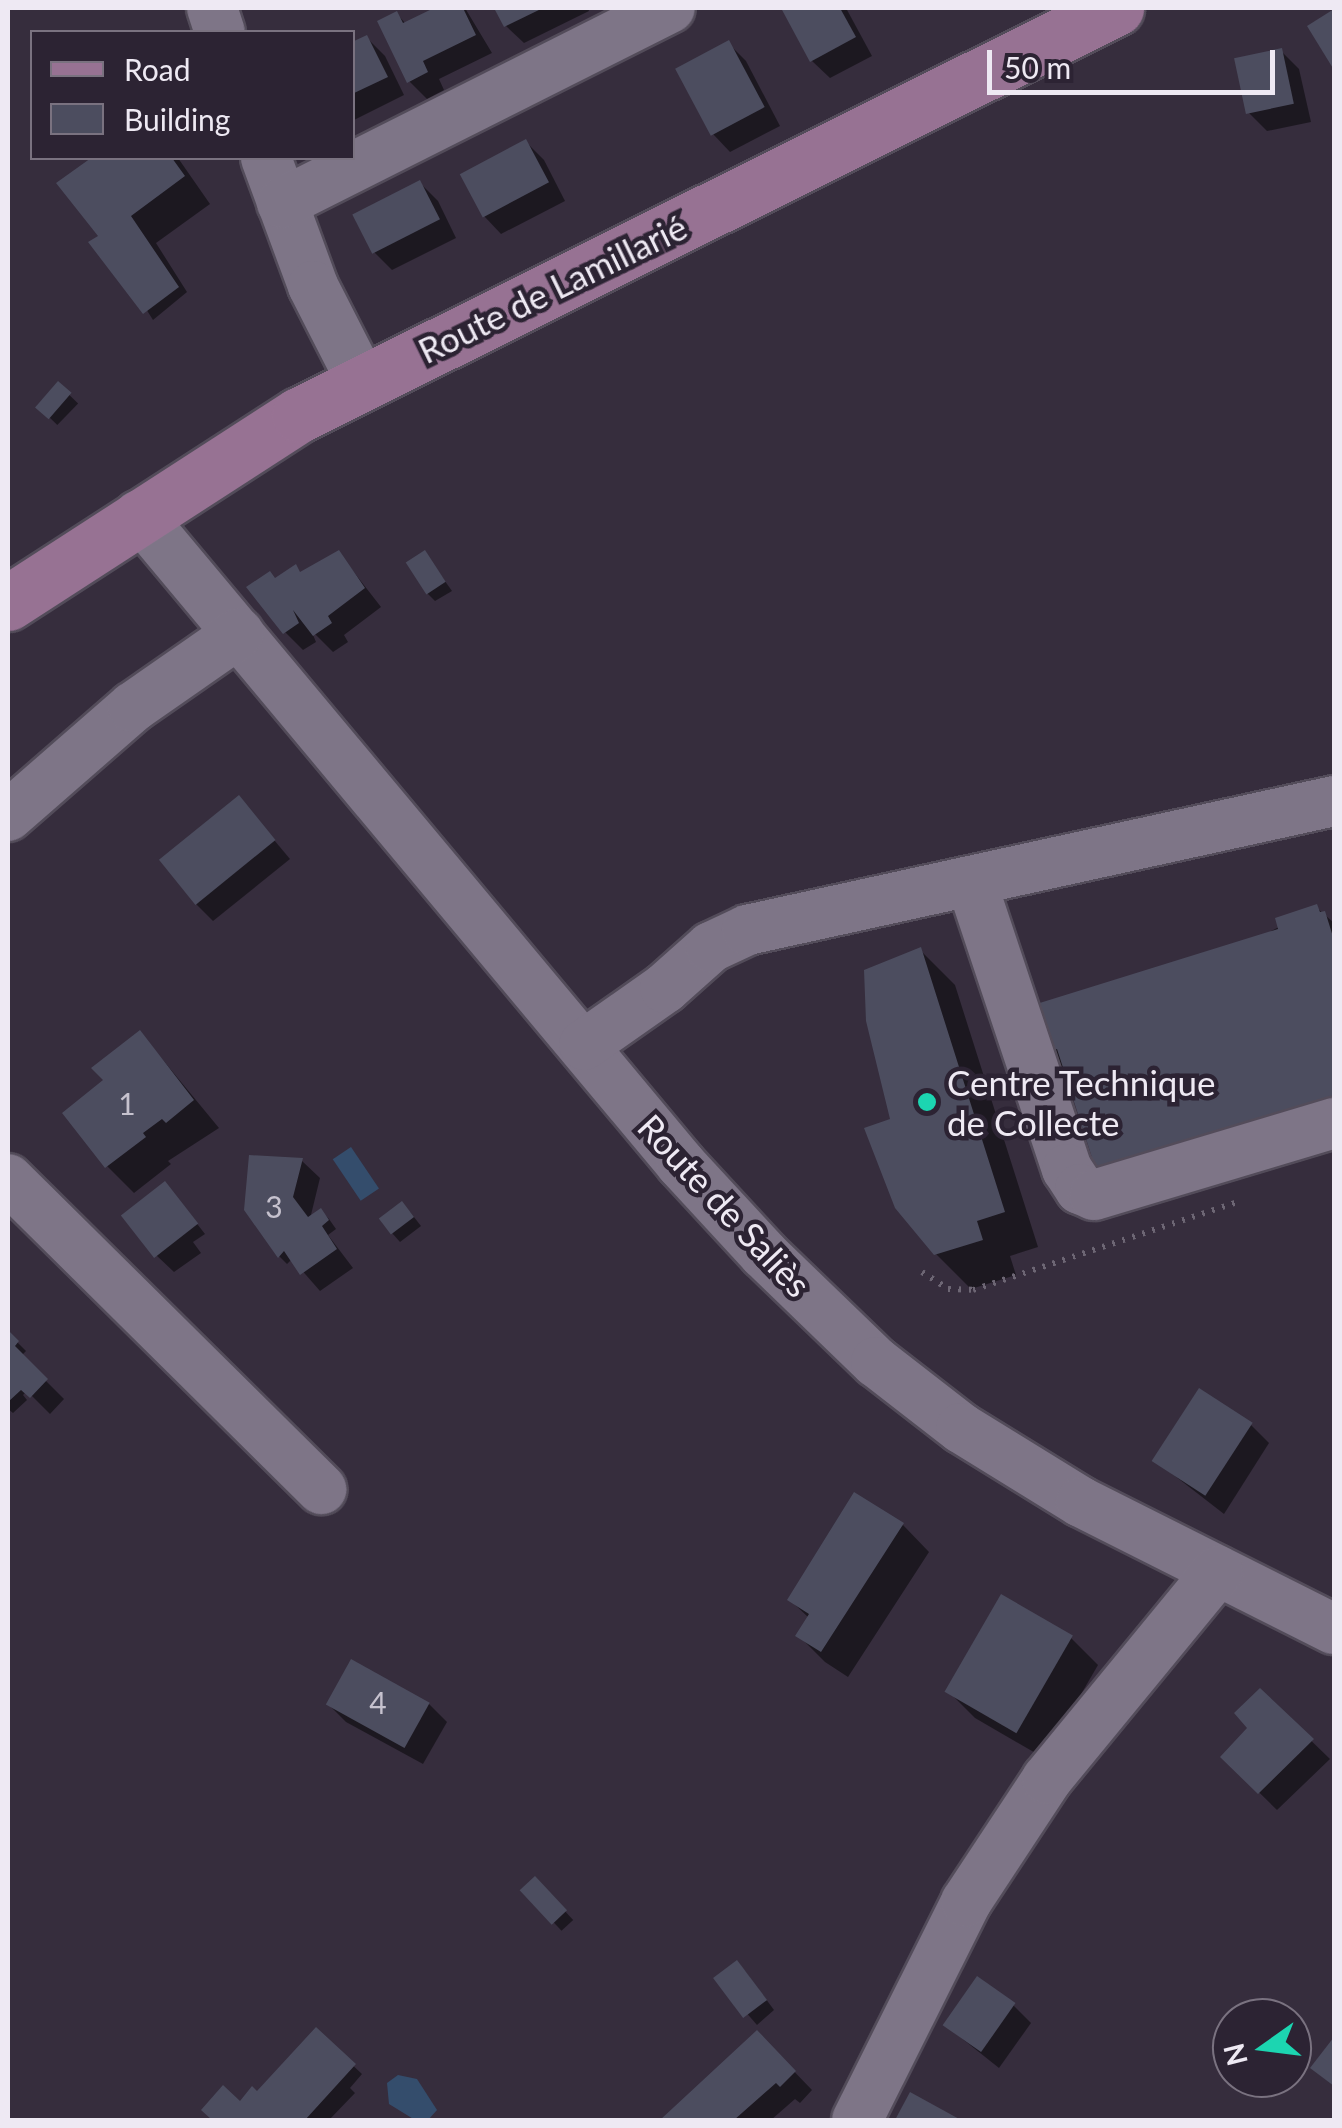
<!DOCTYPE html>
<meta charset="utf-8">
<style>
body{margin:0}
#map{position:relative;width:1342px;height:2128px;overflow:hidden;background:#362d3d;font-family:Lato,sans-serif}
div>[style]{position:absolute}
[style*='--x']{left:calc(var(--x)*1px);top:calc(var(--y)*1px);width:calc(var(--w)*1px);rotate:calc(var(--a)*1deg)}
.water>*{inset:0;background:#344d6c;transform-origin:0 0}
.shadow>*{inset:0;background:#0007;transform-origin:0 0}
.building>*{inset:0;background:#4c4d5f;transform-origin:0 0}
.path>*{height:6px;margin-top:-3px;transform-origin:0;background:repeating-linear-gradient(90deg,#6d6674 0 2.5px,transparent 0 10.5px)}
.roads{filter:drop-shadow(2px 0 #534c5a) drop-shadow(-2px 0 #534c5a) drop-shadow(0 2px #534c5a) drop-shadow(0 -2px #534c5a)}
.minor>*{height:50px;margin:-25px;padding:0 25px;transform-origin:25px;border-radius:25px;background:#7e7587}
.major>*{height:55px;margin:-27.5px;padding:0 27.5px;transform-origin:27.5px;border-radius:27.5px;background:#977293}
.dots>*{width:28px;height:28px;translate:-50% -50%;box-sizing:border-box;border:5px solid #2c2333;border-radius:50%}
span{translate:-50% -50%;white-space:nowrap;text-align:center;line-height:1.15;-webkit-text-stroke:9px #2c2333;paint-order:stroke}
.number-label{font-size:30px;color:#c6c2ce}
.number-label span{-webkit-text-stroke-width:0}
.street-label{font-size:35px;color:#eee9f3}
.poi-label{font-size:35px;color:#eee9f3}
.left{translate:0 -50%;text-align:left}
.frame{position:absolute;inset:0;border:10px solid #eee9f3;pointer-events:none}
.legend{position:absolute;left:30px;top:30px;width:325px;height:130px;box-sizing:border-box;background:#2c2333;border:2px solid #7a7280;margin:0;padding:12px 18px;list-style:none;font-size:30px;color:#eee9f3}
.legend li{display:flex;align-items:center;gap:20px;height:50px}
.legend b{width:50px;border:2px solid #7a7280}
.north{position:absolute;left:1212px;top:1998px;width:100px;height:100px;box-sizing:border-box;background:#2c2333;border:2px solid #7a7280;border-radius:50%;rotate:256deg;font-size:28px;font-weight:700;line-height:40px;text-align:center;color:#eee9f3}
.north::after{content:'';display:block;margin:auto;width:35px;height:45px;background:#1cd5b1;clip-path:polygon(50% 0,100% 100%,50% 72%,0 100%)}
.scale{position:absolute;left:987px;top:50px;width:288px;height:45px;box-sizing:border-box;border:5px solid #eee9f3;border-top:0;padding-left:12px;font-size:30px;line-height:35px;white-space:nowrap;color:#eee9f3;-webkit-text-stroke:8px #2c2333;paint-order:stroke}
</style>
<div id="map">
<div class="water">
<div style="left:351px;top:1147px;width:50px;height:22px;rotate:56deg"></div>
<div style="clip-path:polygon(398px 2075px,417px 2079px,437px 2110px,428px 2120px,415px 2120px,389px 2104px,387px 2083px)"></div>
</div>
<div class="shadow">
<div style="clip-path:polygon(440px 8px,465px 8px,492px 53px,439px 79px,444px 90px,427px 99px,409px 81px,397px 14px,406px 24px)"></div>
<div style="clip-path:polygon(497px 8px,588px 8px,589px 11px,524px 43px,506px 26px)"></div>
<div style="clip-path:polygon(784px 8px,846px 8px,872px 56px,830px 78px,812px 61px)"></div>
<div style="clip-path:polygon(367px 38px,385px 56px,404px 95px,352px 121px,352px 45px)"></div>
<div style="clip-path:polygon(728px 43px,746px 61px,780px 126px,730px 152px,713px 134px)"></div>
<div style="clip-path:polygon(1281px 51px,1299px 69px,1311px 122px,1267px 131px,1249px 113px)"></div>
<div style="clip-path:polygon(526px 142px,544px 160px,565px 201px,501px 234px,484px 216px,463px 174px)"></div>
<div style="clip-path:polygon(95px 158px,178px 158px,210px 204px,156px 243px,187px 292px,153px 320px,101px 237px,60px 183px)"></div>
<div style="clip-path:polygon(420px 183px,438px 201px,456px 238px,392px 270px,374px 252px,356px 216px)"></div>
<div style="left:58px;top:384px;width:28px;height:30px;rotate:44deg"></div>
<div style="clip-path:polygon(339px 553px,381px 607px,344px 635px,348px 642px,333px 652px,311px 630px,316px 642px,303px 650px,285px 632px,276px 581px,302px 574px)"></div>
<div style="clip-path:polygon(425px 553px,452px 591px,435px 601px,427px 593px)"></div>
<div style="clip-path:polygon(239px 798px,290px 859px,213px 921px,195px 903px)"></div>
<div style="clip-path:polygon(1316px 907px,1334px 923px,1334px 1142px,1067px 1072px,1047px 1052px)"></div>
<div style="clip-path:polygon(920px 950px,955px 985px,1038px 1247px,1010px 1256px,1016px 1275px,971px 1289px,936px 1254px,893px 1121px)"></div>
<div style="clip-path:polygon(158px 1054px,219px 1128px,168px 1161px,171px 1164px,134px 1193px,107px 1166px)"></div>
<div style="clip-path:polygon(302px 1161px,320px 1178px,310px 1219px,321px 1211px,329px 1219px,336px 1229px,328px 1235px,353px 1268px,320px 1291px,292px 1259px,287px 1264px,279px 1256px,246px 1209px)"></div>
<div style="clip-path:polygon(173px 1193px,205px 1234px,193px 1242px,201px 1253px,174px 1272px,156px 1255px)"></div>
<div style="clip-path:polygon(410px 1212px,421px 1226px,400px 1242px,392px 1233px)"></div>
<div style="clip-path:polygon(8px 1333px,26px 1351px,21px 1356px,64px 1399px,50px 1414px,27px 1391px,23px 1395px,27px 1400px,13px 1413px,8px 1409px)"></div>
<div style="clip-path:polygon(1251px 1425px,1269px 1443px,1224px 1514px,1157px 1462px)"></div>
<div style="clip-path:polygon(903px 1525px,929px 1552px,848px 1677px,825px 1662px,798px 1635px,809px 1618px,790px 1600px)"></div>
<div style="clip-path:polygon(1071px 1638px,1098px 1665px,1044px 1758px,975px 1718px,948px 1691px)"></div>
<div style="clip-path:polygon(1260px 1691px,1330px 1759px,1277px 1810px,1223px 1757px,1251px 1728px)"></div>
<div style="clip-path:polygon(328px 1704px,429px 1704px,447px 1722px,423px 1764px,346px 1722px)"></div>
<div style="left:535px;top:1879px;width:56px;height:16px;rotate:47deg"></div>
<div style="clip-path:polygon(745px 1971px,774px 2010px,757px 2025px,718px 1980px)"></div>
<div style="clip-path:polygon(1013px 2005px,1031px 2023px,999px 2068px,945px 2025px)"></div>
<div style="clip-path:polygon(316px 2031px,362px 2074px,350px 2088px,355px 2093px,329px 2120px,214px 2120px,204px 2110px,241px 2105px,257px 2094px)"></div>
<div style="clip-path:polygon(757px 2033px,812px 2090px,800px 2103px,795px 2099px,771px 2120px,664px 2120px)"></div>
</div>
<div class="building">
<div style="clip-path:polygon(434px 8px,463px 8px,476px 35px,423px 61px,428px 72px,407px 83px,377px 21px,397px 11px,403px 23px)"></div>
<div style="clip-path:polygon(494px 8px,543px 8px,504px 27px)"></div>
<div style="clip-path:polygon(781px 8px,840px 8px,856px 37px,810px 62px)"></div>
<div style="clip-path:polygon(1334px 9px,1334px 70px,1307px 26px)"></div>
<div style="clip-path:polygon(367px 35px,388px 77px,352px 94px,352px 42px)"></div>
<div style="left:729px;top:40px;width:76px;height:61px;rotate:62deg"></div>
<div style="left:1282px;top:48px;width:57px;height:49px;rotate:78deg"></div>
<div style="left:526px;top:139px;width:49px;height:75px;rotate:62deg"></div>
<div style="clip-path:polygon(91px 158px,172px 158px,185px 176px,131px 216px,179px 287px,143px 314px,88px 242px,98px 236px,56px 183px)"></div>
<div style="left:420px;top:180px;width:44px;height:76px;rotate:63deg"></div>
<div style="left:58px;top:381px;width:18px;height:35px;rotate:41deg"></div>
<div style="clip-path:polygon(339px 550px,365px 588px,328px 616px,332px 623px,313px 636px,293px 610px,299px 623px,283px 634px,246px 587px,270px 571px,275px 578px,296px 564px,300px 572px)"></div>
<div style="left:425px;top:550px;width:38px;height:23px;rotate:57deg"></div>
<div style="left:239px;top:795px;width:58px;height:103px;rotate:51deg"></div>
<div style="clip-path:polygon(1317px 904px,1320px 912px,1325px 911px,1334px 940px,1334px 1097px,1097px 1173px,1057px 1049px,1045px 1053px,1030px 1006px,1278px 929px,1275px 918px)"></div>
<div style="clip-path:polygon(921px 947px,1005px 1212px,977px 1221px,983px 1240px,934px 1255px,895px 1208px,864px 1128px,890px 1119px,866px 1021px,864px 970px)"></div>
<div style="clip-path:polygon(140px 1030px,194px 1100px,166px 1123px,162px 1119px,143px 1133px,146px 1137px,105px 1168px,62px 1113px,103px 1080px,91px 1068px)"></div>
<div style="clip-path:polygon(249px 1155px,303px 1158px,293px 1197px,308px 1217px,321px 1208px,329px 1220px,322px 1226px,337px 1249px,300px 1275px,284px 1251px,278px 1258px,244px 1210px)"></div>
<div style="left:165px;top:1181px;width:54px;height:56px;rotate:52deg"></div>
<div style="left:402px;top:1201px;width:20px;height:29px;rotate:53deg"></div>
<div style="clip-path:polygon(8px 1330px,19px 1341px,15px 1346px,48px 1379px,30px 1398px,21px 1390px,8px 1402px)"></div>
<div style="left:1199px;top:1388px;width:64px;height:87px;rotate:33deg"></div>
<div style="clip-path:polygon(854px 1492px,904px 1523px,821px 1652px,795px 1636px,809px 1614px,787px 1600px)"></div>
<div style="left:1001px;top:1594px;width:83px;height:113px;rotate:30deg"></div>
<div style="left:351px;top:1659px;width:90px;height:52px;rotate:29deg"></div>
<div style="clip-path:polygon(1260px 1688px,1314px 1739px,1258px 1794px,1220px 1757px,1247px 1728px,1234px 1713px)"></div>
<div style="left:535px;top:1876px;width:47px;height:21px;rotate:47deg"></div>
<div style="left:737px;top:1960px;width:50px;height:30px;rotate:53deg"></div>
<div style="left:977px;top:1976px;width:47px;height:60px;rotate:35deg"></div>
<div style="clip-path:polygon(316px 2027px,356px 2064px,305px 2120px,212px 2120px,201px 2110px,223px 2085px,240px 2101px,252px 2086px,257px 2091px)"></div>
<div style="clip-path:polygon(757px 2030px,796px 2071px,780px 2087px,776px 2083px,734px 2120px,660px 2120px)"></div>
<div style="clip-path:polygon(1334px 2037px,1334px 2086px,1310px 2068px)"></div>
<div style="clip-path:polygon(910px 2092px,961px 2120px,895px 2120px)"></div>
</div>
<div class="path">
<div style="--x:922;--y:1272;--w:31;--a:33"></div>
<div style="--x:948;--y:1289;--w:25;--a:2"></div>
<div style="--x:973;--y:1290;--w:282;--a:-18.4"></div>
</div>
<div class="roads">
<div class="minor">
<div style="--x:212;--y:8;--w:25;--a:72"></div>
<div style="--x:266;--y:158;--w:136;--a:69.8"></div>
<div style="--x:313;--y:286;--w:108;--a:63"></div>
<div style="--x:282;--y:203;--w:434;--a:-26.7"></div>
<div style="--x:139;--y:515;--w:846;--a:50.13"></div>
<div style="--x:681;--y:1164;--w:122;--a:47.3"></div>
<div style="--x:764;--y:1254;--w:156;--a:44"></div>
<div style="--x:876;--y:1362;--w:108;--a:37.8"></div>
<div style="--x:961;--y:1428;--w:141;--a:31.7"></div>
<div style="--x:1081;--y:1502;--w:283;--a:26.7"></div>
<div style="--x:8;--y:816;--w:166;--a:-41.1"></div>
<div style="--x:133;--y:707;--w:129;--a:-34.9"></div>
<div style="--x:971;--y:881;--w:304;--a:71.6"></div>
<div style="--x:1067;--y:1169;--w:24;--a:57"></div>
<div style="--x:1080;--y:1189;--w:15;--a:23"></div>
<div style="--x:1094;--y:1195;--w:251;--a:-16.7"></div>
<div style="--x:584;--y:1045;--w:99;--a:-35.1"></div>
<div style="--x:665;--y:988;--w:62;--a:-41.7"></div>
<div style="--x:711;--y:947;--w:40;--a:-25"></div>
<div style="--x:747;--y:930;--w:601;--a:-12.39"></div>
<div style="--x:8;--y:1179;--w:441;--a:44.7"></div>
<div style="--x:857;--y:2120;--w:244;--a:-63.4"></div>
<div style="--x:966;--y:1902;--w:147;--a:-56.6"></div>
<div style="--x:1047;--y:1779;--w:269;--a:-50.6"></div>
</div>
<div class="major">
<div style="--x:8;--y:603;--w:346;--a:-32.9"></div>
<div style="--x:299;--y:415;--w:913;--a:-26.48"></div>
</div>
</div>
<div class="dots">
<div style="left:927px;top:1102px;background:#1cd5b1"></div>
</div>
<div class="number-label">
<span style="left:127px;top:1103px">1</span>
<span style="left:274px;top:1206px">3</span>
<span style="left:378px;top:1702px">4</span>
</div>
<div class="street-label">
<span style="left:552px;top:288px;rotate:-26deg">Route de Lamillarié</span>
<span style="left:725px;top:1205px;rotate:47deg">Route de Saliès</span>
</div>
<div class="poi-label">
<span class="left" style="left:947px;top:1102px">Centre Technique<br>de Collecte</span>
</div>
<div class="frame"></div>
<ul class="legend">
<li><b style="height:12px;background:#977293"></b>Road</li>
<li><b style="height:28px;background:#4c4d5f"></b>Building</li>
</ul>
<div class="north">N</div>
<div class="scale">50 m</div>
</div>
